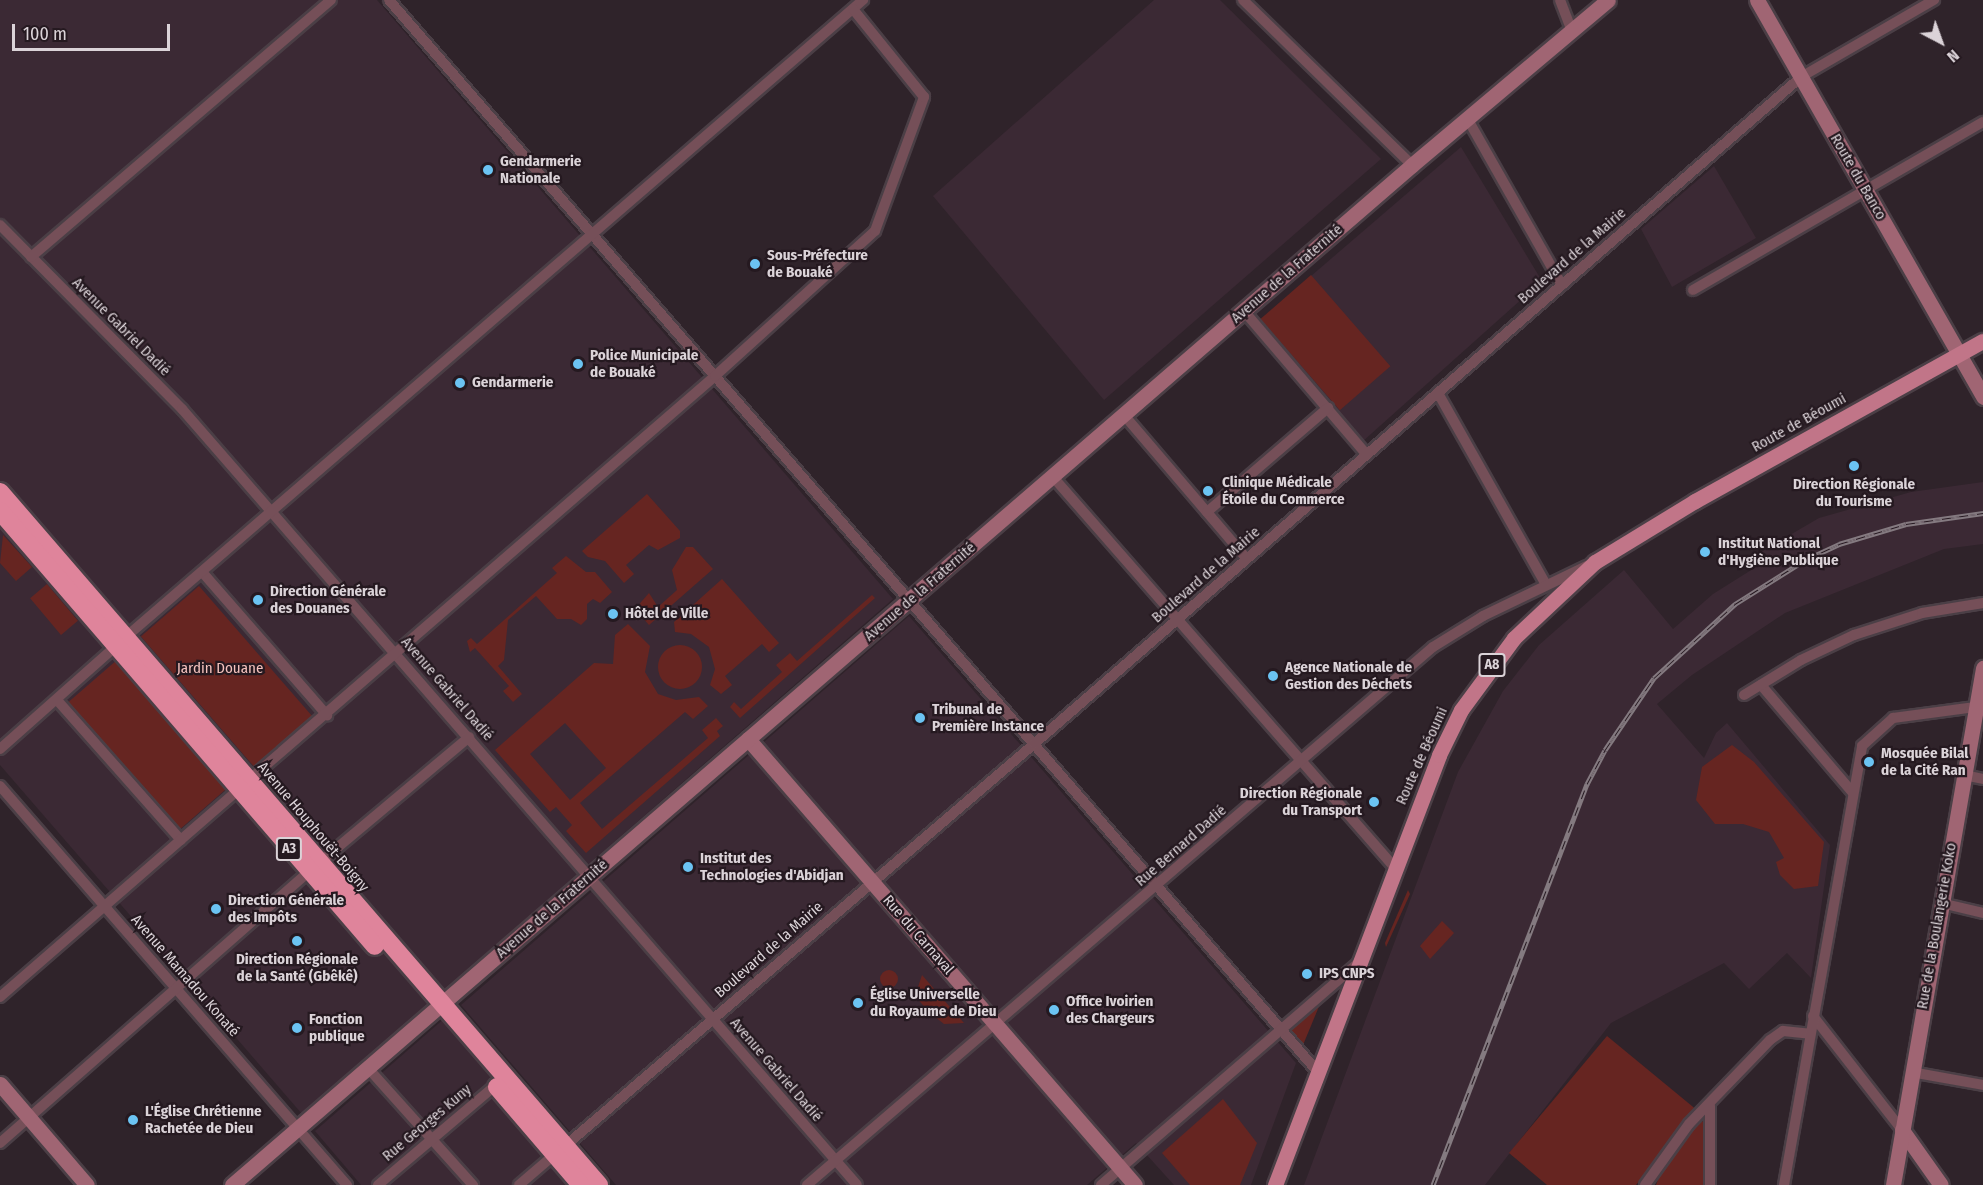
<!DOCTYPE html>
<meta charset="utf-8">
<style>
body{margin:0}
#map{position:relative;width:1983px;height:1185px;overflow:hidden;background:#2f232a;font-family:"Fira Sans Condensed",sans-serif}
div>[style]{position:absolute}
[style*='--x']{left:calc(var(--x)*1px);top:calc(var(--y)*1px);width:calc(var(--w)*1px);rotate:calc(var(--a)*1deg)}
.built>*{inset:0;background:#3b2934}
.green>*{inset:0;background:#662521;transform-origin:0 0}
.round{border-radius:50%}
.roads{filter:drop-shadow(2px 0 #4b3f46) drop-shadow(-2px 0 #4b3f46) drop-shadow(0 2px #4b3f46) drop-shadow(0 -2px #4b3f46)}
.street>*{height:10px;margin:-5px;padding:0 5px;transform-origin:5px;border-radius:5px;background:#754f58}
.secondary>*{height:15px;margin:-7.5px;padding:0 7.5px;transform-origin:7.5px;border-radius:7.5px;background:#a06573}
.primary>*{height:15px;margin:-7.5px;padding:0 7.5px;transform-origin:7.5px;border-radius:7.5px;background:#c17588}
.highway>*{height:18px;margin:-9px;padding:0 9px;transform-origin:9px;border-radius:9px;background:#df849b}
.rail>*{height:5px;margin-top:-2.5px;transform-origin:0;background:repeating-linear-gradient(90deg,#251920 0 9px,#847a80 0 18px);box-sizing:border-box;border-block:2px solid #847a80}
.dots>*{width:16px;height:16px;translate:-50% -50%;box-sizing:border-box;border:3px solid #251920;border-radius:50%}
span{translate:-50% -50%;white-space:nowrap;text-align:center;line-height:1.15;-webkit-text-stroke:4.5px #251920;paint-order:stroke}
.shield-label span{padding:2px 4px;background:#251920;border:2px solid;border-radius:4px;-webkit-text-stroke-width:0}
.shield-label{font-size:14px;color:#dbd3d8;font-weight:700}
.poi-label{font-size:15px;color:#dbd3d8;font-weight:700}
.left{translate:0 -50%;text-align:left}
.right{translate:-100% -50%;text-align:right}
.street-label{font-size:15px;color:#dbd3d8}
.park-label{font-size:15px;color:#f4c2bd}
.north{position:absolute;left:1911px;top:12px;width:60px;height:60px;-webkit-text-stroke:4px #251920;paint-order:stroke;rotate:139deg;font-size:16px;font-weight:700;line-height:24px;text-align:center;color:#dbd3d8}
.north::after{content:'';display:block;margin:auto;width:21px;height:27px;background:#dbd3d8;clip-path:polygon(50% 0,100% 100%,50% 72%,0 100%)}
.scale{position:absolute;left:12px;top:24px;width:158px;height:27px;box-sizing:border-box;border:3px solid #dbd3d8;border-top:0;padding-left:8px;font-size:18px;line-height:21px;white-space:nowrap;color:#dbd3d8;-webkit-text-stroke:4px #251920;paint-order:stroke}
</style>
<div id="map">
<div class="built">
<div style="clip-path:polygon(0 0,377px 0,893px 599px,302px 1114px,0 765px)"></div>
<div style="clip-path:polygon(1154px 0,1220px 0,1381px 159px,1104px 400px,933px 196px)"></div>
<div style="clip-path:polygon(1461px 147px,1542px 281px,1362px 442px,1261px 319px)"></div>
<div style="clip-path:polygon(1714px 166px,1756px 238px,1672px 287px,1641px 229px)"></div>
<div style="clip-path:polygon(1983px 482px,1983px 544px,1944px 549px,1785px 613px,1692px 675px,1657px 704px,1704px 758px,1716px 733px,1727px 723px,1830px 845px,1811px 978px,1787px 953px,1749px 989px,1724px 963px,1611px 1023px,1485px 1185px,1304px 1185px,1458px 772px,1503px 691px,1539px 645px,1624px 570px,1673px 629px,1713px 594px,1756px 567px,1751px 558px,1819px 518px,1911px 492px)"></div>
<div style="clip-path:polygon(909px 616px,1296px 1063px,1251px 1185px,1174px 1185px,1136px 1143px,1087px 1185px,616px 1185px,461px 1005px)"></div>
<div style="clip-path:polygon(446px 1017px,591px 1185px,361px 1185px,315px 1131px)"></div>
</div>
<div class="green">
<div style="left:1311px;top:275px;width:121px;height:67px;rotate:49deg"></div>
<div style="clip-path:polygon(647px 494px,680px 531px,680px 538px,658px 550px,649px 545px,626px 565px,634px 574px,624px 583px,605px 561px,588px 557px,582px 551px)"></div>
<div style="clip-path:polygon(3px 535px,32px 567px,16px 581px,0 563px)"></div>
<div style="clip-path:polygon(686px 547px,693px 547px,713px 569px,649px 625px,635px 609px,649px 593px,658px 607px,677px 590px,672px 570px)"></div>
<div style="clip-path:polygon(566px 556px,586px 572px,595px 572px,612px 592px,600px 603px,593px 599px,587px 604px,587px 619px,581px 625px,571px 619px,557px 619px,536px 596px,508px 620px,504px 660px,498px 666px,522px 694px,513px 702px,503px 691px,509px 686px,475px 648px,470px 652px,467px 641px,471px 638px,477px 644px,557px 573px,552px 568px)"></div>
<div style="clip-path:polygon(722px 579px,779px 643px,769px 652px,762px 644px,725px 676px,732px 685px,721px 694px,710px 685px,715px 669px,709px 647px,691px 634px,675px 632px,674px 622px)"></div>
<div style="left:47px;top:584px;width:48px;height:22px;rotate:50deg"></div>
<div style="left:199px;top:586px;width:173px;height:77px;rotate:49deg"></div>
<div style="clip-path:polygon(872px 595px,875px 598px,740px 718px,730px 707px,734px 702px,741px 709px,782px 672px,776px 665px,790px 653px,797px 661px)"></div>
<div style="clip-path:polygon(evenodd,628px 624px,650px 646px,645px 672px,658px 694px,676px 700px,699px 697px,708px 706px,693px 719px,685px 712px,580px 803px,602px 829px,708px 738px,702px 730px,716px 718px,723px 726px,717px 731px,720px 736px,586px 853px,566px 831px,572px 825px,556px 807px,550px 812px,495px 750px,594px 663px,613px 664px,615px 635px,628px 624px,565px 723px,606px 768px,570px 800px,530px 754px,565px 723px)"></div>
<div class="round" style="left:658px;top:645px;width:44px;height:44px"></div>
<div style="left:125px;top:653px;width:169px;height:76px;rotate:49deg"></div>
<div style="clip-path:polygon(1732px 745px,1754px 762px,1824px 842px,1818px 886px,1794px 889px,1780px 875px,1776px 862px,1784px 858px,1769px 832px,1743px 824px,1715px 824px,1696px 800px,1702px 767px)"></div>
<div style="clip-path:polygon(1408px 890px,1410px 894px,1386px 947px,1385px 943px)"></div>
<div style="clip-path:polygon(1442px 921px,1454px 933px,1430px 959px,1420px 946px)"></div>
<div class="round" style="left:880px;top:970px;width:18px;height:18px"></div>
<div style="clip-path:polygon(922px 975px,964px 1023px,944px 1024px,929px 1012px,915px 996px)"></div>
<div style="clip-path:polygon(1320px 1004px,1303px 1045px,1290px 1030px)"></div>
<div style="clip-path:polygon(1607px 1036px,1698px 1111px,1636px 1185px,1547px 1185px,1509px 1153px)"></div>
<div style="clip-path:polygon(1223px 1099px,1257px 1143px,1240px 1185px,1190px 1185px,1162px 1153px)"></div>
<div style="clip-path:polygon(1710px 1119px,1708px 1175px,1704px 1185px,1656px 1185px,1665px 1160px,1691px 1125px)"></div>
</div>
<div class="roads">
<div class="street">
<div style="--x:389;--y:0;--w:1419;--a:49.09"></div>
<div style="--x:1243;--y:0;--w:236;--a:44.3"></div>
<div style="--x:1560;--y:0;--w:33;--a:69"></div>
<div style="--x:1467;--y:118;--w:192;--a:60.4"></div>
<div style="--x:0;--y:225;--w:259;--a:45.3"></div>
<div style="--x:182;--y:409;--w:1028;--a:48.98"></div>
<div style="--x:31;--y:257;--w:395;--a:-40.6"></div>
<div style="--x:1693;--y:290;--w:335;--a:-30.1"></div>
<div style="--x:1244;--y:311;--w:189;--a:49.5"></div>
<div style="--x:1438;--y:393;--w:218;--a:60.6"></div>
<div style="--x:1124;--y:415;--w:189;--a:49.5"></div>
<div style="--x:1053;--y:477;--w:519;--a:48.82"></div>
<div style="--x:1207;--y:512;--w:160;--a:-40.7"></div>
<div style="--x:203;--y:573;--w:189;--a:48.9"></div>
<div style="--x:127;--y:636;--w:973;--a:-40.83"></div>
<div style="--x:1761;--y:685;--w:140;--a:49.6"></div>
<div style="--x:1744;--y:695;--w:67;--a:-31.6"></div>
<div style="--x:1801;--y:660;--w:59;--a:-25.3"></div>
<div style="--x:1854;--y:635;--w:71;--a:-17.9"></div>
<div style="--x:1922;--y:613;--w:62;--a:-9.3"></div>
<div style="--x:57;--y:700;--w:187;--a:48.5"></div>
<div style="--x:0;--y:749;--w:157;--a:-41.6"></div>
<div style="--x:1964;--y:775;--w:19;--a:12"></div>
<div style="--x:249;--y:780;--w:617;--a:-40.92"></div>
<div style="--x:715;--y:376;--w:216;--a:-42.2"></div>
<div style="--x:875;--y:231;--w:143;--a:-69.9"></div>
<div style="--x:924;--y:97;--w:113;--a:-128.9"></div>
<div style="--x:0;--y:786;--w:529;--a:48.99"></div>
<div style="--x:319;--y:863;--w:196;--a:-40"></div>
<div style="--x:1941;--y:903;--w:43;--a:13.4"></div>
<div style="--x:0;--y:997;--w:317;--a:-41"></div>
<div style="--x:1813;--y:1016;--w:145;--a:52"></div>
<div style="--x:367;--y:1067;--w:159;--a:48.1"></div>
<div style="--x:1911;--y:1072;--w:73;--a:10.2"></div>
<div style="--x:1710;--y:1106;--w:79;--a:90"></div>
<div style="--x:0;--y:1143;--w:411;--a:-41.3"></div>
<div style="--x:565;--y:1146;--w:618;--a:-40.6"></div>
<div style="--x:1034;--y:744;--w:1016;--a:-41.01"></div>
<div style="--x:1801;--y:77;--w:154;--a:-30.1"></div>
<div style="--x:378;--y:1185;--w:155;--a:-40.3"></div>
<div style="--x:519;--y:1185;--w:48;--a:-40.7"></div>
<div style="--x:807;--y:1185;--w:825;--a:-40.68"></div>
<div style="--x:1433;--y:647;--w:59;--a:-31.8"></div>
<div style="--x:1483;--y:616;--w:115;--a:-25.7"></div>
<div style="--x:1101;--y:1185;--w:340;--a:-40.8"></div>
<div style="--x:1645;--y:1185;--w:75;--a:-54.2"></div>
<div style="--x:1689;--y:1124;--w:117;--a:-46"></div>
<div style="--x:1770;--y:1040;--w:16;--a:-35"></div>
<div style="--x:1783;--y:1031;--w:27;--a:6"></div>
<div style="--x:1784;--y:1185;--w:446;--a:-79.9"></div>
<div style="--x:1862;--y:746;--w:42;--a:-42.1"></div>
<div style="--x:1893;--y:718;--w:83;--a:-7.6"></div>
</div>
<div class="secondary">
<div style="--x:1757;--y:0;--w:457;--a:60.3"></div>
<div style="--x:748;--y:739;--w:590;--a:49.05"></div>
<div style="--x:0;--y:1084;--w:133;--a:49.3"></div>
<div style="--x:1902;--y:1130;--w:67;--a:54.7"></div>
<div style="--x:232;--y:1185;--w:1560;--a:-40.84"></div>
<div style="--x:1412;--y:165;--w:256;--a:-40.1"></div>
<div style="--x:1893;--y:1185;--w:525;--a:-80.12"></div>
</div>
<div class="primary">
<div style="--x:1275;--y:1185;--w:460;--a:-69.1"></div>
<div style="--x:1439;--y:755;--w:50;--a:-63.9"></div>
<div style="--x:1461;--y:710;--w:89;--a:-53.6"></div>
<div style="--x:1514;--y:638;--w:111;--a:-43.2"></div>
<div style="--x:1595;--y:562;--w:117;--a:-31.4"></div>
<div style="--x:1695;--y:501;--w:329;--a:-29.1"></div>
</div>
<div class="highway">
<div style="--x:0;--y:492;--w:916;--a:49.16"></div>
<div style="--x:0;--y:511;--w:574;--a:49.24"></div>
<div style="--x:497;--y:1087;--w:129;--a:49.4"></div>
</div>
</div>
<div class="rail">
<div style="--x:1433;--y:1185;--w:430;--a:-69"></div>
<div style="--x:1587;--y:784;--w:38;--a:-62"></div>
<div style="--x:1605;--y:750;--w:87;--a:-55.8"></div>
<div style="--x:1654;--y:678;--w:110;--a:-42.4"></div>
<div style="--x:1735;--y:604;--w:83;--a:-32.2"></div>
<div style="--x:1805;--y:560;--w:38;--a:-25"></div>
<div style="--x:1839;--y:544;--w:70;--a:-16.6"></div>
<div style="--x:1906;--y:524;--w:78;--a:-8.1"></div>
</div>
<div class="dots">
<div style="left:488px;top:170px;background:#6bc3f2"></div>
<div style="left:755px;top:264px;background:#6bc3f2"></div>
<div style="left:578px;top:364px;background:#6bc3f2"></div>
<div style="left:460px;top:383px;background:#6bc3f2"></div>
<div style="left:1854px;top:466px;background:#6bc3f2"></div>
<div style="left:1208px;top:491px;background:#6bc3f2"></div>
<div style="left:1705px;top:552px;background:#6bc3f2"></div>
<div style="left:258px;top:600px;background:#6bc3f2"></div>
<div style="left:613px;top:614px;background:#6bc3f2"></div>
<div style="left:1273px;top:676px;background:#6bc3f2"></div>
<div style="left:920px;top:718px;background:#6bc3f2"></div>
<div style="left:1869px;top:762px;background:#6bc3f2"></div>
<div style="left:1374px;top:802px;background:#6bc3f2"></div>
<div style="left:688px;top:867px;background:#6bc3f2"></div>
<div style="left:216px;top:909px;background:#6bc3f2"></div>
<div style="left:297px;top:941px;background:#6bc3f2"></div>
<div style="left:1307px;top:974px;background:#6bc3f2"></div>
<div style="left:858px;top:1003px;background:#6bc3f2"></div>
<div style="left:1054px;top:1010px;background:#6bc3f2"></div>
<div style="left:297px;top:1028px;background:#6bc3f2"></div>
<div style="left:133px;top:1120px;background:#6bc3f2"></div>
</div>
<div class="shield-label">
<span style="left:1492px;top:665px">A8</span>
<span style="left:289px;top:849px">A3</span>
</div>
<div class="poi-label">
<span class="left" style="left:500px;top:170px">Gendarmerie<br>Nationale</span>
<span class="left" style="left:767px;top:264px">Sous-Préfecture<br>de Bouaké</span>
<span class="left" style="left:590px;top:364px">Police Municipale<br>de Bouaké</span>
<span class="left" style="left:472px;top:383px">Gendarmerie</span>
<span class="left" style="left:1222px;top:491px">Clinique Médicale<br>Étoile du Commerce</span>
<span style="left:1854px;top:493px">Direction Régionale<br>du Tourisme</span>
<span class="left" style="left:1718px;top:552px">Institut National<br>d'Hygiène Publique</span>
<span class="left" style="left:270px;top:600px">Direction Générale<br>des Douanes</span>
<span class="left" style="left:625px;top:614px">Hôtel de Ville</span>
<span class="left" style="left:1285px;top:676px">Agence Nationale de<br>Gestion des Déchets</span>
<span class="left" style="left:932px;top:718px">Tribunal de<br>Première Instance</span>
<span class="left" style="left:1881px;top:762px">Mosquée Bilal<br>de la Cité Ran</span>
<span class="right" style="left:1362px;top:802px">Direction Régionale<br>du Transport</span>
<span class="left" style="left:700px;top:867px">Institut des<br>Technologies d'Abidjan</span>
<span class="left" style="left:228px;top:909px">Direction Générale<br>des Impôts</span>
<span style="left:297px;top:968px">Direction Régionale<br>de la Santé (Gbêkê)</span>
<span class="left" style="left:1319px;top:974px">IPS CNPS</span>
<span class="left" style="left:870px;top:1003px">Église Universelle<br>du Royaume de Dieu</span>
<span class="left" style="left:1066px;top:1010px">Office Ivoirien<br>des Chargeurs</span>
<span class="left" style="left:309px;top:1028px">Fonction<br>publique</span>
<span class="left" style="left:145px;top:1120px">L'Église Chrétienne<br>Rachetée de Dieu</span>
</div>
<div class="street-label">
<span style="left:1858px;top:177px;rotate:60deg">Route du Banco</span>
<span style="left:1572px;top:256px;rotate:-41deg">Boulevard de la Mairie</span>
<span style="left:1287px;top:274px;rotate:-41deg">Avenue de la Fraternité</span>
<span style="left:121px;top:327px;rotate:45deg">Avenue Gabriel Dadié</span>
<span style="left:1799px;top:423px;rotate:-29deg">Route de Béoumi</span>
<span style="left:1206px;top:575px;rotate:-41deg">Boulevard de la Mairie</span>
<span style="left:920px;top:592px;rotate:-41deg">Avenue de la Fraternité</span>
<span style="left:447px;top:689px;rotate:49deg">Avenue Gabriel Dadié</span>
<span style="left:1422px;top:756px;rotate:-66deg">Route de Béoumi</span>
<span style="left:313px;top:827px;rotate:50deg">Avenue Houphouët-Boigny</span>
<span style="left:1181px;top:846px;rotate:-41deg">Rue Bernard Dadié</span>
<span style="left:552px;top:909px;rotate:-41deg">Avenue de la Fraternité</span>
<span style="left:1937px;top:926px;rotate:-80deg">Rue de la Boulangerie Koko</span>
<span style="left:918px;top:935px;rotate:49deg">Rue du Carnaval</span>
<span style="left:769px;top:950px;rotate:-41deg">Boulevard de la Mairie</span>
<span style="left:185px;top:976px;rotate:49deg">Avenue Mamadou Konaté</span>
<span style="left:776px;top:1070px;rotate:49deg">Avenue Gabriel Dadié</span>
<span style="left:427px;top:1123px;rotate:-40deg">Rue Georges Kuny</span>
</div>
<div class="park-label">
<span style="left:220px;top:669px">Jardin Douane</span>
</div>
<div class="north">N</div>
<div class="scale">100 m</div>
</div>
